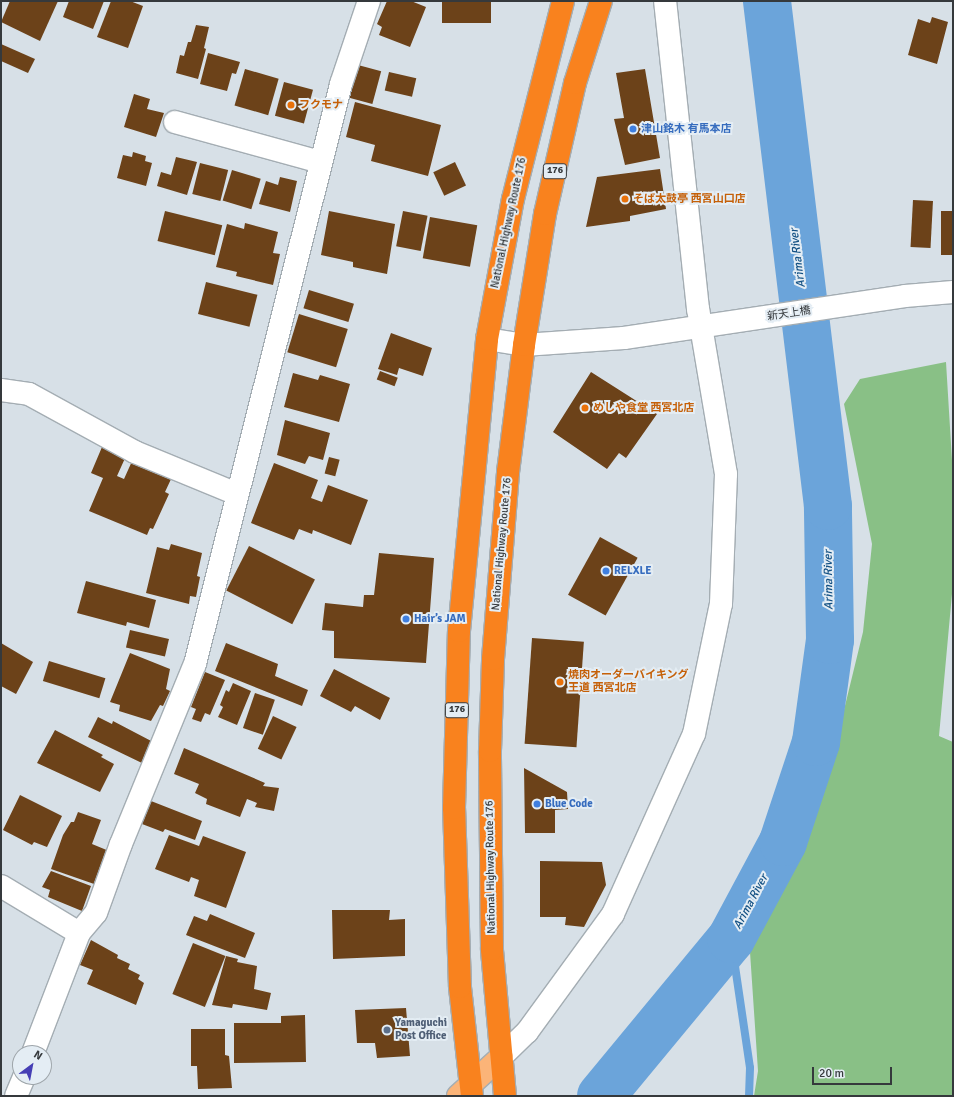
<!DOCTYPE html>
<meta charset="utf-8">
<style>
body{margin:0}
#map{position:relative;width:954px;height:1097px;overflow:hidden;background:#d7e0e7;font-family:Signika,"Noto Sans JP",sans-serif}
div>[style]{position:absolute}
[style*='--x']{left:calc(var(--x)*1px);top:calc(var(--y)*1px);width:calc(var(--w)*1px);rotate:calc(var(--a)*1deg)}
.forest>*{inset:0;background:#89c086}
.stream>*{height:8px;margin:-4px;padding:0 4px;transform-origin:4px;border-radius:4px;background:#6ba4da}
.river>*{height:48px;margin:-24px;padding:0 24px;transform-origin:24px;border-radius:24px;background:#6ba4da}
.building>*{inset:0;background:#6c4219;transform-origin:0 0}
.roads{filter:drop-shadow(1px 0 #a4adb3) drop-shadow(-1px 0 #a4adb3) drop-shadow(0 1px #a4adb3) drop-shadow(0 -1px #a4adb3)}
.minor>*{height:22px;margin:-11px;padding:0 11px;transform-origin:11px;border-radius:11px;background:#fff}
.major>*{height:22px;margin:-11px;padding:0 11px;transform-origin:11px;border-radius:11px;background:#fbb478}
.highway>*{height:22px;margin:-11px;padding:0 11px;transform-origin:11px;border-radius:11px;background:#f9821e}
.dots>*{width:11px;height:11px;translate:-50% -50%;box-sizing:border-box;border:2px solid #e4edf4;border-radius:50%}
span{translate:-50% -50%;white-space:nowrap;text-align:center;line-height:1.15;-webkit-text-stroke:4px #e4edf4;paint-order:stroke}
.shield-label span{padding:1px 3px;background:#e4edf4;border:1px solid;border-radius:3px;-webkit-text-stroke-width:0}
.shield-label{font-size:10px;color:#35393c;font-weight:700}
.food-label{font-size:11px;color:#c56008;font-weight:700}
.left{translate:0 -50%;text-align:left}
.shop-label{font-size:11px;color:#366cbe;font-weight:700}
.street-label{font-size:11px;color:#35393c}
.service-label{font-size:11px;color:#4e5e75;font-weight:700}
.water-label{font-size:12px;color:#125083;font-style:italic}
.frame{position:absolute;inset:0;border:2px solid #35393c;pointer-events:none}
.north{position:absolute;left:12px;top:1045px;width:40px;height:40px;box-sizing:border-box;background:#e4edf4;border:1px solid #9ea5aa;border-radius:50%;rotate:32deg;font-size:11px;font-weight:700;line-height:16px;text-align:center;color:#35393c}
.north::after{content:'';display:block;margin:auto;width:14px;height:18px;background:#463fb5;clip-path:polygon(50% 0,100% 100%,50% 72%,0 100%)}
.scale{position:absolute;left:812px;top:1067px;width:80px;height:18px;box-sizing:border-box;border:2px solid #35393c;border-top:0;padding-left:5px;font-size:12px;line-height:14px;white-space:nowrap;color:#35393c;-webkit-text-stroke:3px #e4edf4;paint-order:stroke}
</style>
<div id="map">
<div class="forest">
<div style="clip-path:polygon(946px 362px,953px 477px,953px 583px,939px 736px,953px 742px,953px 1096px,754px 1096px,758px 1071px,750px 952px,843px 714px,863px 632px,872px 544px,844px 404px,860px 379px)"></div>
</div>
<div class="stream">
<div style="--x:731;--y:939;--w:130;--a:81.6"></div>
<div style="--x:750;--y:1068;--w:28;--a:92"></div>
</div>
<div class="river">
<div style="--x:601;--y:1096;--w:204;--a:-50.4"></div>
<div style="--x:731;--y:939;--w:110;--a:-61.8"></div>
<div style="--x:783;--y:842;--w:105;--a:-71.7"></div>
<div style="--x:816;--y:742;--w:103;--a:-82.2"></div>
<div style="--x:830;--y:640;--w:134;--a:-90.9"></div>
<div style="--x:828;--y:506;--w:509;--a:-96.89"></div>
</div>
<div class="building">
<div style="clip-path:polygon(10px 1px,58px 1px,40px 41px,1px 22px)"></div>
<div style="clip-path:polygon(69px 1px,104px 1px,93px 29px,63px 17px)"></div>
<div style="clip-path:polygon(111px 1px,130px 1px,143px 6px,128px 48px,97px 37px)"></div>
<div style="clip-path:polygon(387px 1px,411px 1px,426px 7px,410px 47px,379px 35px,382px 27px,377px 24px)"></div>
<div style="left:442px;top:1px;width:49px;height:22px"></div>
<div style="clip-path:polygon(932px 17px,948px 22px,937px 64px,908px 55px,918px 19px,930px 23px)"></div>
<div style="clip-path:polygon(196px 25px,209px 27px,204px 48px,206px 49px,198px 79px,176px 73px,180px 55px,184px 56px,188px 42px,191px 42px)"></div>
<div style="clip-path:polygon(1px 44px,35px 59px,28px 73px,1px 61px)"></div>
<div style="clip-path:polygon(208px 53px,240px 62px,236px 74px,232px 73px,227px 91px,200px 84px)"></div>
<div style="left:358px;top:65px;width:24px;height:34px;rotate:15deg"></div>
<div style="left:245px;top:69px;width:35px;height:38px;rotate:16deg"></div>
<div style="clip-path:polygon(645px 69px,660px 158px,625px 165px,614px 119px,624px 118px,616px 73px)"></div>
<div style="left:389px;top:72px;width:28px;height:19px;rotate:13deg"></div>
<div style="left:284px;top:82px;width:30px;height:35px;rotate:15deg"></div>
<div style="clip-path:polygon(134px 94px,150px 99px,147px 109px,164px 113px,156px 137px,124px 127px)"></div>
<div style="clip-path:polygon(355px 102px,441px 125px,428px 176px,371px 161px,375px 145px,346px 137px)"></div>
<div style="clip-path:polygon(133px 152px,146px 156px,145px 161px,152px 163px,146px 186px,117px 178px,123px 155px,132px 157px)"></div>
<div style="clip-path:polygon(176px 157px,197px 162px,187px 195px,157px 186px,161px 172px,171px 175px)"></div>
<div style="left:455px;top:162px;width:26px;height:24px;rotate:65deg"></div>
<div style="left:200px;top:163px;width:29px;height:32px;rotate:14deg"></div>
<div style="clip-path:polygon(660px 169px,666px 209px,630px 216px,630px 221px,586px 227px,597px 177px)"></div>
<div style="left:232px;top:170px;width:30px;height:32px;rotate:17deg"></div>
<div style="clip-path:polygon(280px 177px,297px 181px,290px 212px,259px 204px,266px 181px,278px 185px)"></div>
<div style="left:913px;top:200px;width:20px;height:47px;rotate:3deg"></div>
<div style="left:165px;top:211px;width:59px;height:31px;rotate:14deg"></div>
<div style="clip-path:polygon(329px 211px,395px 224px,387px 274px,353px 267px,353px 262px,321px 255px)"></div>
<div style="left:403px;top:211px;width:25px;height:36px;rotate:11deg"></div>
<div style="left:953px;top:211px;width:44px;height:12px;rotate:90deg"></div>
<div style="left:430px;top:217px;width:48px;height:42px;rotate:10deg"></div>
<div style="clip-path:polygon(245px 223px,278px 232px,273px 253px,280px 254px,273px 285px,236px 276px,237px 272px,216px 267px,227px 224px,244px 229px)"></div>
<div style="left:206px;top:282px;width:53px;height:33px;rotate:14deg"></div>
<div style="left:309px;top:290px;width:47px;height:19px;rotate:17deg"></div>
<div style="left:299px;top:314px;width:51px;height:40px;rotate:17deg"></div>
<div style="clip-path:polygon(391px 333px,432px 348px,423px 376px,399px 368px,397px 375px,378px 369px)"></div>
<div style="left:380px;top:371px;width:19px;height:9px;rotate:21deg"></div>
<div style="clip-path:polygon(591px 372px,657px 414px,626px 458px,619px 453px,607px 469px,553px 432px)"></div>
<div style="clip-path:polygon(293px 373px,318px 380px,320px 375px,350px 384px,339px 422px,284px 407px)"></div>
<div style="clip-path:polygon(285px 420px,330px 433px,323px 460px,309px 456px,305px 464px,277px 455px)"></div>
<div style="clip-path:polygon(102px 447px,126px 456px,117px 476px,124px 479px,133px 459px,172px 477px,165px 492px,169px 494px,153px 529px,150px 528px,147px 535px,89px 511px,103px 478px,91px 473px)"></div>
<div style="left:329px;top:457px;width:11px;height:17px;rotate:15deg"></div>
<div style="clip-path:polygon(274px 463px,318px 480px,311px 498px,322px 502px,328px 485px,368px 500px,351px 545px,313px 530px,312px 534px,299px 529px,294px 540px,251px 523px)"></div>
<div style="left:600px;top:537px;width:43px;height:66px;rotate:29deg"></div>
<div style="clip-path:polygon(171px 544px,202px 553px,197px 576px,200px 577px,196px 597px,190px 596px,189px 604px,146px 593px,157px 547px,169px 550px)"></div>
<div style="left:249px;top:546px;width:74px;height:50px;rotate:27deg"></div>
<div style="clip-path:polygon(379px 553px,434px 558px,426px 663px,334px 658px,334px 631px,322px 630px,325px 603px,363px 607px,364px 595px,374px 595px)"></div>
<div style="clip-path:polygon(86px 581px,156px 600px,149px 628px,127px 622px,126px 626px,77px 613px)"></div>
<div style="left:130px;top:630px;width:40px;height:18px;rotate:13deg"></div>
<div style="left:532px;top:638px;width:52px;height:106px;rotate:4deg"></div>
<div style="clip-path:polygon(1px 643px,33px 662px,16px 694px,1px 686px)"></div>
<div style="clip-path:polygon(226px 643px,278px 664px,275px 676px,308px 690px,302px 706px,215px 671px)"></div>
<div style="clip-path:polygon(130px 653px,170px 669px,166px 689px,170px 691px,163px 706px,160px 705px,151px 721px,119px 711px,120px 705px,110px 702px)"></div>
<div style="left:49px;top:661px;width:59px;height:21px;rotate:17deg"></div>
<div style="clip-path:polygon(334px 669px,390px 698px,380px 720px,355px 706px,351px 712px,320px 696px)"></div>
<div style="clip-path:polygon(205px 672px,225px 680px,210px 715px,205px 713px,201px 722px,192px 719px,196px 709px,191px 707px)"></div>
<div style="clip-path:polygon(233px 683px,251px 691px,237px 725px,218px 717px,223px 707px,220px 705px,226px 690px,229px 692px)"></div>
<div style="left:255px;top:693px;width:21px;height:37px;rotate:19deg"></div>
<div style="left:273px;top:716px;width:26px;height:36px;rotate:25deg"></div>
<div style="clip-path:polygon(98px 717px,112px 724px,113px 721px,155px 743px,144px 764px,88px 737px)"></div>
<div style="clip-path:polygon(55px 730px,103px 755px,101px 757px,114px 764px,100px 792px,37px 763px)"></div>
<div style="clip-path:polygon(184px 748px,265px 783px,263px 786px,279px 788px,274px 811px,255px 807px,257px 803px,247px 799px,240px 817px,206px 804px,207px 799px,195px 793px,199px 784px,174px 774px)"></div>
<div style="clip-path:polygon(524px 768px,567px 792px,568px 809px,555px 810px,555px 833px,525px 833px)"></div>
<div style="clip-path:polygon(20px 795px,62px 816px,47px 847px,34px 842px,32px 845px,3px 830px)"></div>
<div style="clip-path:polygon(151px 801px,202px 821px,195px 840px,165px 829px,163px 832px,142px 824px)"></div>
<div style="clip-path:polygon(78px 812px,101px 820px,92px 844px,109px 851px,97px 885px,51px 869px,63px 835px,71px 822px,74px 822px)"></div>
<div style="clip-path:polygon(169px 835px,199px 846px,203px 836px,246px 852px,226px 908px,194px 896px,199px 880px,191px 877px,189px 882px,155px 869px)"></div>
<div style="clip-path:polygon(540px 861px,602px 862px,606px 885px,584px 927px,565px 925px,566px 917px,540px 917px)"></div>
<div style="clip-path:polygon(51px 871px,91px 886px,82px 911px,48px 897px,50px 890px,42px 887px)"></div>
<div style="clip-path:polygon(332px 910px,390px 910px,389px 920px,405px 919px,405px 956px,333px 959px)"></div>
<div style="clip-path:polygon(210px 914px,255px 933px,245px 958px,186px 935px,194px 916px,207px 921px)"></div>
<div style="clip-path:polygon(91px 940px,118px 955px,117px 958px,130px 964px,128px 969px,140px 975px,138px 979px,144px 983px,136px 1005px,87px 984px,93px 970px,80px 965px)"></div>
<div style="left:193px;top:943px;width:35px;height:55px;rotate:22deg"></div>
<div style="clip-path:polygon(226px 956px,238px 959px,237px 962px,257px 966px,254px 989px,271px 993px,267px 1010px,233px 1004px,232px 1008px,212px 1005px)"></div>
<div style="clip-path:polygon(406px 1008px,410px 1056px,377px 1058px,375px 1043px,357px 1043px,355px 1010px)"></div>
<div style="clip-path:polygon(305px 1015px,306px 1062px,234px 1063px,234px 1023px,281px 1023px,281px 1016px)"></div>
<div style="clip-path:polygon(191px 1029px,225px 1029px,225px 1055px,229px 1056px,232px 1088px,198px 1089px,197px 1066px,191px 1066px)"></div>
</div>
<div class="roads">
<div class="minor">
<div style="--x:175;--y:122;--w:150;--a:15.4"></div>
<div style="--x:487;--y:339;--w:37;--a:9"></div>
<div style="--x:524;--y:345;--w:100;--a:-4"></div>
<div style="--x:624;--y:338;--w:284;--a:-8.5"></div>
<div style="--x:905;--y:296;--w:48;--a:-4.8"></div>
<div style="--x:1;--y:390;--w:28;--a:8"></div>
<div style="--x:29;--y:394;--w:121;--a:28.7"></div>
<div style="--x:135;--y:452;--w:110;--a:22.4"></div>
<div style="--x:1;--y:886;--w:91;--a:31.1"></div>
<div style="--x:33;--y:1053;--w:129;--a:-69"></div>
<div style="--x:79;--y:933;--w:26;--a:-50"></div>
<div style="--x:96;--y:913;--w:73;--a:-70.1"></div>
<div style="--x:121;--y:844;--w:195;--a:-67.7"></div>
<div style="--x:195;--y:664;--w:598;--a:-75.87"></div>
<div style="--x:341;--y:84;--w:88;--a:-71.4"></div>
<div style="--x:502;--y:1056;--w:35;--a:-44"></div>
<div style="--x:527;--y:1032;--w:146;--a:-53.9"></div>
<div style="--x:613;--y:914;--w:197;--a:-65.8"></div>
<div style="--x:694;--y:734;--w:133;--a:-78.3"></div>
<div style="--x:721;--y:604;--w:130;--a:-87.8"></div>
<div style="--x:726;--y:474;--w:167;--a:-99.6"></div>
<div style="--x:698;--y:309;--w:310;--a:-96.1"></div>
<div style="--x:16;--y:1096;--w:21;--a:-67"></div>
</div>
<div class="major">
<div style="--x:458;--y:1096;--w:59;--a:-42.3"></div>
</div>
<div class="highway">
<div style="--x:472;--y:1096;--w:110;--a:-96.3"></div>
<div style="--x:460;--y:987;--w:179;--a:-91.9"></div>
<div style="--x:454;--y:808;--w:177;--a:-88.4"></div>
<div style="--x:459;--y:631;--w:293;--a:-84.5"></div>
<div style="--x:487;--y:339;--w:142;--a:-79.5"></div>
<div style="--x:513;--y:199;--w:204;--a:-75.8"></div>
<div style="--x:505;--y:1096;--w:148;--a:-95.1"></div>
<div style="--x:492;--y:949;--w:198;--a:-90.6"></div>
<div style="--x:490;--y:751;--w:92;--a:-88.1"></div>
<div style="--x:493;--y:659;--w:188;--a:-85.4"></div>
<div style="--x:508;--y:472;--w:128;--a:-82.8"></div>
<div style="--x:524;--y:345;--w:133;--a:-80.9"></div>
<div style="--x:545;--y:214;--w:134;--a:-77.1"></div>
<div style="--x:575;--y:83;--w:86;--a:-72.4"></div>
</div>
</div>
<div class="dots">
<div style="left:291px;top:105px;background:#e8710a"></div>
<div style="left:633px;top:129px;background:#3f7fe0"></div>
<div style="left:625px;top:199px;background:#e8710a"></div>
<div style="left:585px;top:408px;background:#e8710a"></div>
<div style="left:606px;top:571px;background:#3f7fe0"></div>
<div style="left:406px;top:619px;background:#3f7fe0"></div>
<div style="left:560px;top:682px;background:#e8710a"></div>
<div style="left:537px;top:804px;background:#3f7fe0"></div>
<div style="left:387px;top:1030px;background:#5c6f8a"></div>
</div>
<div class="shield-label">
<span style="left:555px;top:171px">176</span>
<span style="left:457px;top:710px">176</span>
</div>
<div class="food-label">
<span class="left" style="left:299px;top:105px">フクモナ</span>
<span class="left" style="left:633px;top:199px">そば太鼓亭 西宮山口店</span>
<span class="left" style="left:593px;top:408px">めしや食堂 西宮北店</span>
<span class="left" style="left:568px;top:682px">焼肉オーダーバイキング<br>王道 西宮北店</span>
</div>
<div class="shop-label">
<span class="left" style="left:641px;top:129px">津山銘木 有馬本店</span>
<span class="left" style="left:614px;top:571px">RELXLE</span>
<span class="left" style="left:414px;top:619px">Hair’s JAM</span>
<span class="left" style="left:545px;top:804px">Blue Code</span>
</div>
<div class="street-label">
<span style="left:509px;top:223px;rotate:-78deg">National Highway Route 176</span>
<span style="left:789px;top:314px;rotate:-9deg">新天上橋</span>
<span style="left:502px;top:544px;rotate:-85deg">National Highway Route 176</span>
<span style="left:491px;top:867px;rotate:-91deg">National Highway Route 176</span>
</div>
<div class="service-label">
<span class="left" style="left:395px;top:1030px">Yamaguchi<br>Post Office</span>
</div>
<div class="water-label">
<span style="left:798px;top:258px;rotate:-97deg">Arima River</span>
<span style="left:829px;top:580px;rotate:-91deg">Arima River</span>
<span style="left:751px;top:902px;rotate:-62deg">Arima River</span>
</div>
<div class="frame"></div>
<div class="north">N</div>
<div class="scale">20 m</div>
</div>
